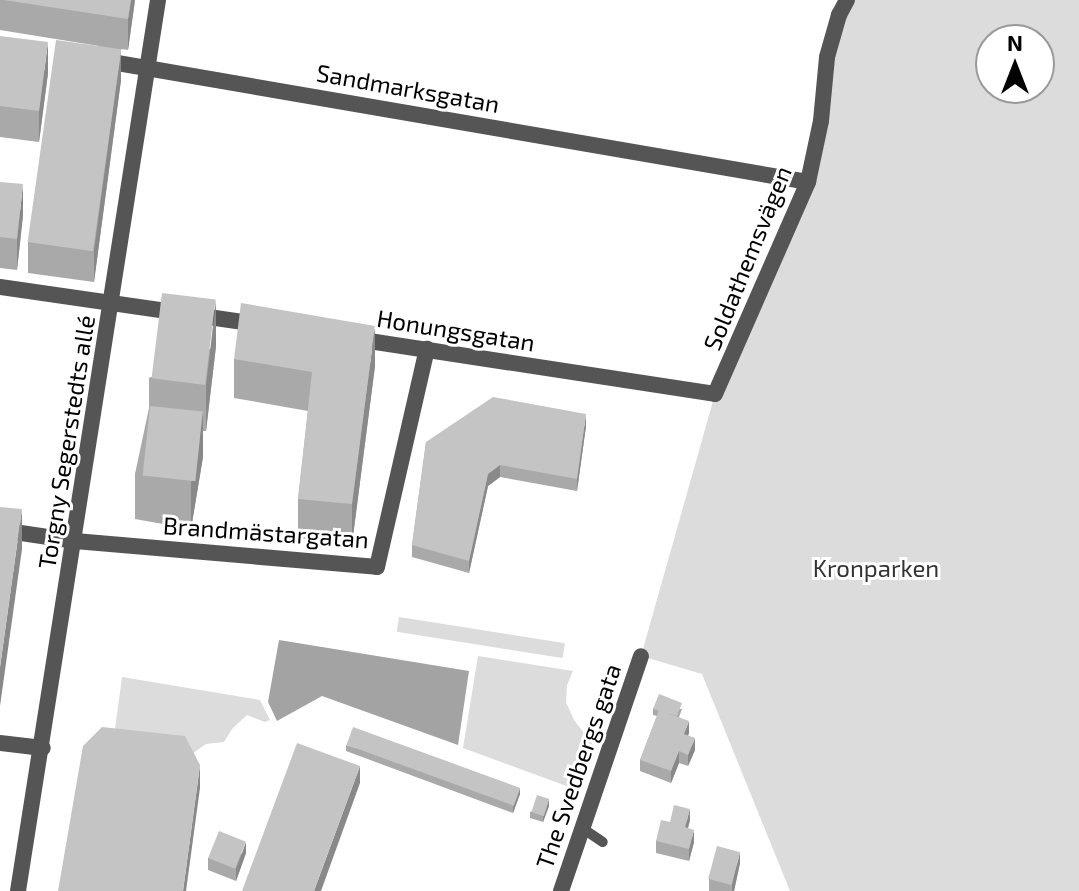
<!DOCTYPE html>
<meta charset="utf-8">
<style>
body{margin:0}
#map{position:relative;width:1079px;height:891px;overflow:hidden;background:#fff;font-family:"Exo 2",sans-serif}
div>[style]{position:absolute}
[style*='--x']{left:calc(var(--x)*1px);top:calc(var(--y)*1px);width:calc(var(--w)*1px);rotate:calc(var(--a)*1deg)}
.green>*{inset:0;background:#dcdcdc;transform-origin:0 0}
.water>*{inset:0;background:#a3a3a3}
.lane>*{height:10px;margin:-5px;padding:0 5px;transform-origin:5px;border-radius:5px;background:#555}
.street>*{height:16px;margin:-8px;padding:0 8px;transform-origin:8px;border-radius:8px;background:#555}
.wall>*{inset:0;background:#a9a9a9}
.shaded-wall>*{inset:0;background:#898989}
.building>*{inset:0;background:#c4c4c4;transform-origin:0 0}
span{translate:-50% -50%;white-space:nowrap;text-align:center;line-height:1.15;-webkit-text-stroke:6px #fff;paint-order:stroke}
.street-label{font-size:24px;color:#000}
.park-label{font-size:24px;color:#333}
.north{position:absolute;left:975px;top:24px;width:80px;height:80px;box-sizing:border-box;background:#fff;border:2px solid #999;border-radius:50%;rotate:0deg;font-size:22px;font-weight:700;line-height:32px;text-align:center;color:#000}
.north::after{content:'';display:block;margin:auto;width:28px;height:36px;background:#000;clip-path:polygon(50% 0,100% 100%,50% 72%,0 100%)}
</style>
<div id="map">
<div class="green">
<div style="clip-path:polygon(evenodd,847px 0,1079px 0,1079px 891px,790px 891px,702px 674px,641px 656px,715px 394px,808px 182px,847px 0,991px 40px,1039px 40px,1039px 88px,991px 88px,991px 40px)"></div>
<div style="left:399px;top:617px;width:168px;height:15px;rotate:9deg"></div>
<div style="clip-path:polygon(478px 656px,573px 671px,567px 685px,566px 702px,574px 720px,594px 746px,580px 791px,463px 748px)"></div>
<div style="clip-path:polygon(122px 677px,260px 700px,270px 720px,265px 722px,247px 715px,232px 729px,224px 742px,206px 744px,185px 759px,112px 751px)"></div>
</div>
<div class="water">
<div style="clip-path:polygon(279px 640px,469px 671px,458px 745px,322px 696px,277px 721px,268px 702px)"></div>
</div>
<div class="lane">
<div style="--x:582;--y:828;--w:25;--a:34"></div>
</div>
<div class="street">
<div style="--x:100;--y:60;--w:718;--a:9.78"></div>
<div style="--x:0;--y:287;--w:261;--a:8.2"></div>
<div style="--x:356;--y:339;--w:363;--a:8.7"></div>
<div style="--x:715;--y:394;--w:232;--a:-66.3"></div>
<div style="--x:808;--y:182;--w:62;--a:-78"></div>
<div style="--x:821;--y:121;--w:64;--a:-84.6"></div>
<div style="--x:827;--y:57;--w:44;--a:-74.1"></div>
<div style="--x:839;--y:15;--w:17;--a:-62"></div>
<div style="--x:0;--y:530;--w:76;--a:8.3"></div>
<div style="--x:75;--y:541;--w:303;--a:4.9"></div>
<div style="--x:377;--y:567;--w:224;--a:-77.1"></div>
<div style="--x:0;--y:743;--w:43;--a:6.6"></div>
<div style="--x:18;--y:891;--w:902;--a:-81.07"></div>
<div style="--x:561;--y:891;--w:248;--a:-71.2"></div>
</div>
<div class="wall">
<div style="clip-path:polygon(0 0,135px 0,128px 50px,121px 49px,121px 80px,94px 282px,28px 273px,28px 242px,99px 46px,0 30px)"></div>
<div style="clip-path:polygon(0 36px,48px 73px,39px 142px,0 137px)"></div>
<div style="clip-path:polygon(0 182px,23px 215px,17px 270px,0 268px)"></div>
<div style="clip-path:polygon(216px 346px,206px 431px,203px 431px,203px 457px,191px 529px,135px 519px,135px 474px,149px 408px,149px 378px)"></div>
<div style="clip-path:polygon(234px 359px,375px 366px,352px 544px,298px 538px,298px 499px,308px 411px,234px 398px)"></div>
<div style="clip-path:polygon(586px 426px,577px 491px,500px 477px,488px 486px,469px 573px,412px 557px,412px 545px,426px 442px)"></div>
<div style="clip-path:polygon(653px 709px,682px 709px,679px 717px,689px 733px,688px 735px,695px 750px,688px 766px,679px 763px,671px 783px,640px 771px,640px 760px,657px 716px,653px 715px)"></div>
<div style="clip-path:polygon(346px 745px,520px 794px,513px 813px,346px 751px)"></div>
<div style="clip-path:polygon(549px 806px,543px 822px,530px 818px,530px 812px)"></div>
<div style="clip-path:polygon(690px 820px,688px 828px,694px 842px,689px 861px,656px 853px,656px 841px,670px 822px)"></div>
<div style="clip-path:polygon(246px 853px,236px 881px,208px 870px,208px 858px)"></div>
<div style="clip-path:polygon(740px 863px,734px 891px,709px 891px,709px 879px)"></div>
</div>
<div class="shaded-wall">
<div style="clip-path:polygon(131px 0,135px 0,128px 50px,128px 19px)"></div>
<div style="clip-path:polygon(48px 42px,48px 73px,39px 142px,39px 111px)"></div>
<div style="clip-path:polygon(121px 49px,121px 80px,94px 282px,94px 251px)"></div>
<div style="clip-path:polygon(23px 184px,23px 215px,17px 270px,17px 239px)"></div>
<div style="clip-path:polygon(216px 300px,216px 346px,206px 431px,206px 386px)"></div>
<div style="clip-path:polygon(375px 326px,375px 366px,352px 544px,352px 504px)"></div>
<div style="clip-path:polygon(203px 412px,203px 457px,191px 529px,191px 483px)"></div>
<div style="clip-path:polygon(586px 414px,586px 426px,577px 491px,577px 479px)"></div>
<div style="clip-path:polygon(500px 465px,500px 477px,488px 486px,469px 573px,469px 561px,488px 474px)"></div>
<div style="clip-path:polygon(22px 509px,22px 549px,0 706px,0 667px)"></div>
<div style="clip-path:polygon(689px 721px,689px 733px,684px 746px,684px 734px)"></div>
<div style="clip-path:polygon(695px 738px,695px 750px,688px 766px,688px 755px)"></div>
<div style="clip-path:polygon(679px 751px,679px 763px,671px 783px,671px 771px)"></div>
<div style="clip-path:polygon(200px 765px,200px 788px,186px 891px,183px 891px)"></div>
<div style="clip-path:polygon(360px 766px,360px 783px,321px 891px,314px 891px)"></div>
<div style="clip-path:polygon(520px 788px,520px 794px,513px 813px,513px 807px)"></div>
<div style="clip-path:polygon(549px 799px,549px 806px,543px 822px,543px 816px)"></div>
<div style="clip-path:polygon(690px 809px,690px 820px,685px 839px,685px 827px)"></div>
<div style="clip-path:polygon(694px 830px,694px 842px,689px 861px,689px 849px)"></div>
<div style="clip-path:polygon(246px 842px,246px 853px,236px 881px,236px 869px)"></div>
<div style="clip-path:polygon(740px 852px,740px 863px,734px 891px,732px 891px,732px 885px)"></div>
</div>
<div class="building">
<div style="clip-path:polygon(4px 0,131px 0,128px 19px)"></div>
<div style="clip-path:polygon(0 36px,48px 42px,39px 111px,0 106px)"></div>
<div style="left:56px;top:40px;width:66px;height:204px;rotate:8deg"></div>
<div style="clip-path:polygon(0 182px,23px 184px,17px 239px,0 237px)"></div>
<div style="left:162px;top:293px;width:54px;height:86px;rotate:7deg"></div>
<div style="clip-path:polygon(241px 303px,375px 326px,352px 504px,298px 499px,312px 372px,234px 359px)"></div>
<div style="clip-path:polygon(493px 397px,586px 414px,577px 479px,500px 465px,488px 474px,469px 561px,412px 545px,426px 442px)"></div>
<div style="left:150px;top:406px;width:53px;height:70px;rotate:6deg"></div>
<div style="clip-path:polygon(0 507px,22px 509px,0 667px)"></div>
<div style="clip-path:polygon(659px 694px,682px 703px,677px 716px,653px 709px)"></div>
<div style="clip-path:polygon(659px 710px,689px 721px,684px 734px,695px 738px,688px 755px,679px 751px,671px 771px,640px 760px)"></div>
<div style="clip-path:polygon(102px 727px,185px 736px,200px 765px,183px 891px,58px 891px,83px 746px)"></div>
<div style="left:353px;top:727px;width:178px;height:19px;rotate:20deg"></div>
<div style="clip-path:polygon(297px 743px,360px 766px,314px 891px,242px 891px)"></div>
<div style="left:537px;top:795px;width:13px;height:18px;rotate:18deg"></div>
<div style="clip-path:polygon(674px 805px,690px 809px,685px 827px,694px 830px,689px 849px,656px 841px,661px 820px,670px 822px)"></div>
<div style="left:219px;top:831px;width:29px;height:29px;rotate:22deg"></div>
<div style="left:717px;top:846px;width:24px;height:34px;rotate:15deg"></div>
</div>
<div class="street-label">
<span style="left:408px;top:88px;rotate:10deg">Sandmarksgatan</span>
<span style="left:747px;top:258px;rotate:-68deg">Soldathemsvägen</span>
<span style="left:456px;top:330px;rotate:9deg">Honungsgatan</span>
<span style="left:66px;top:442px;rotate:-81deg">Torgny Segerstedts allé</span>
<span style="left:266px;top:532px;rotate:4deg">Brandmästargatan</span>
<span style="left:578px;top:766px;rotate:-71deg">The Svedbergs gata</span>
</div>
<div class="park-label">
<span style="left:876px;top:568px">Kronparken</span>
</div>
<div class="north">N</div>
</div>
